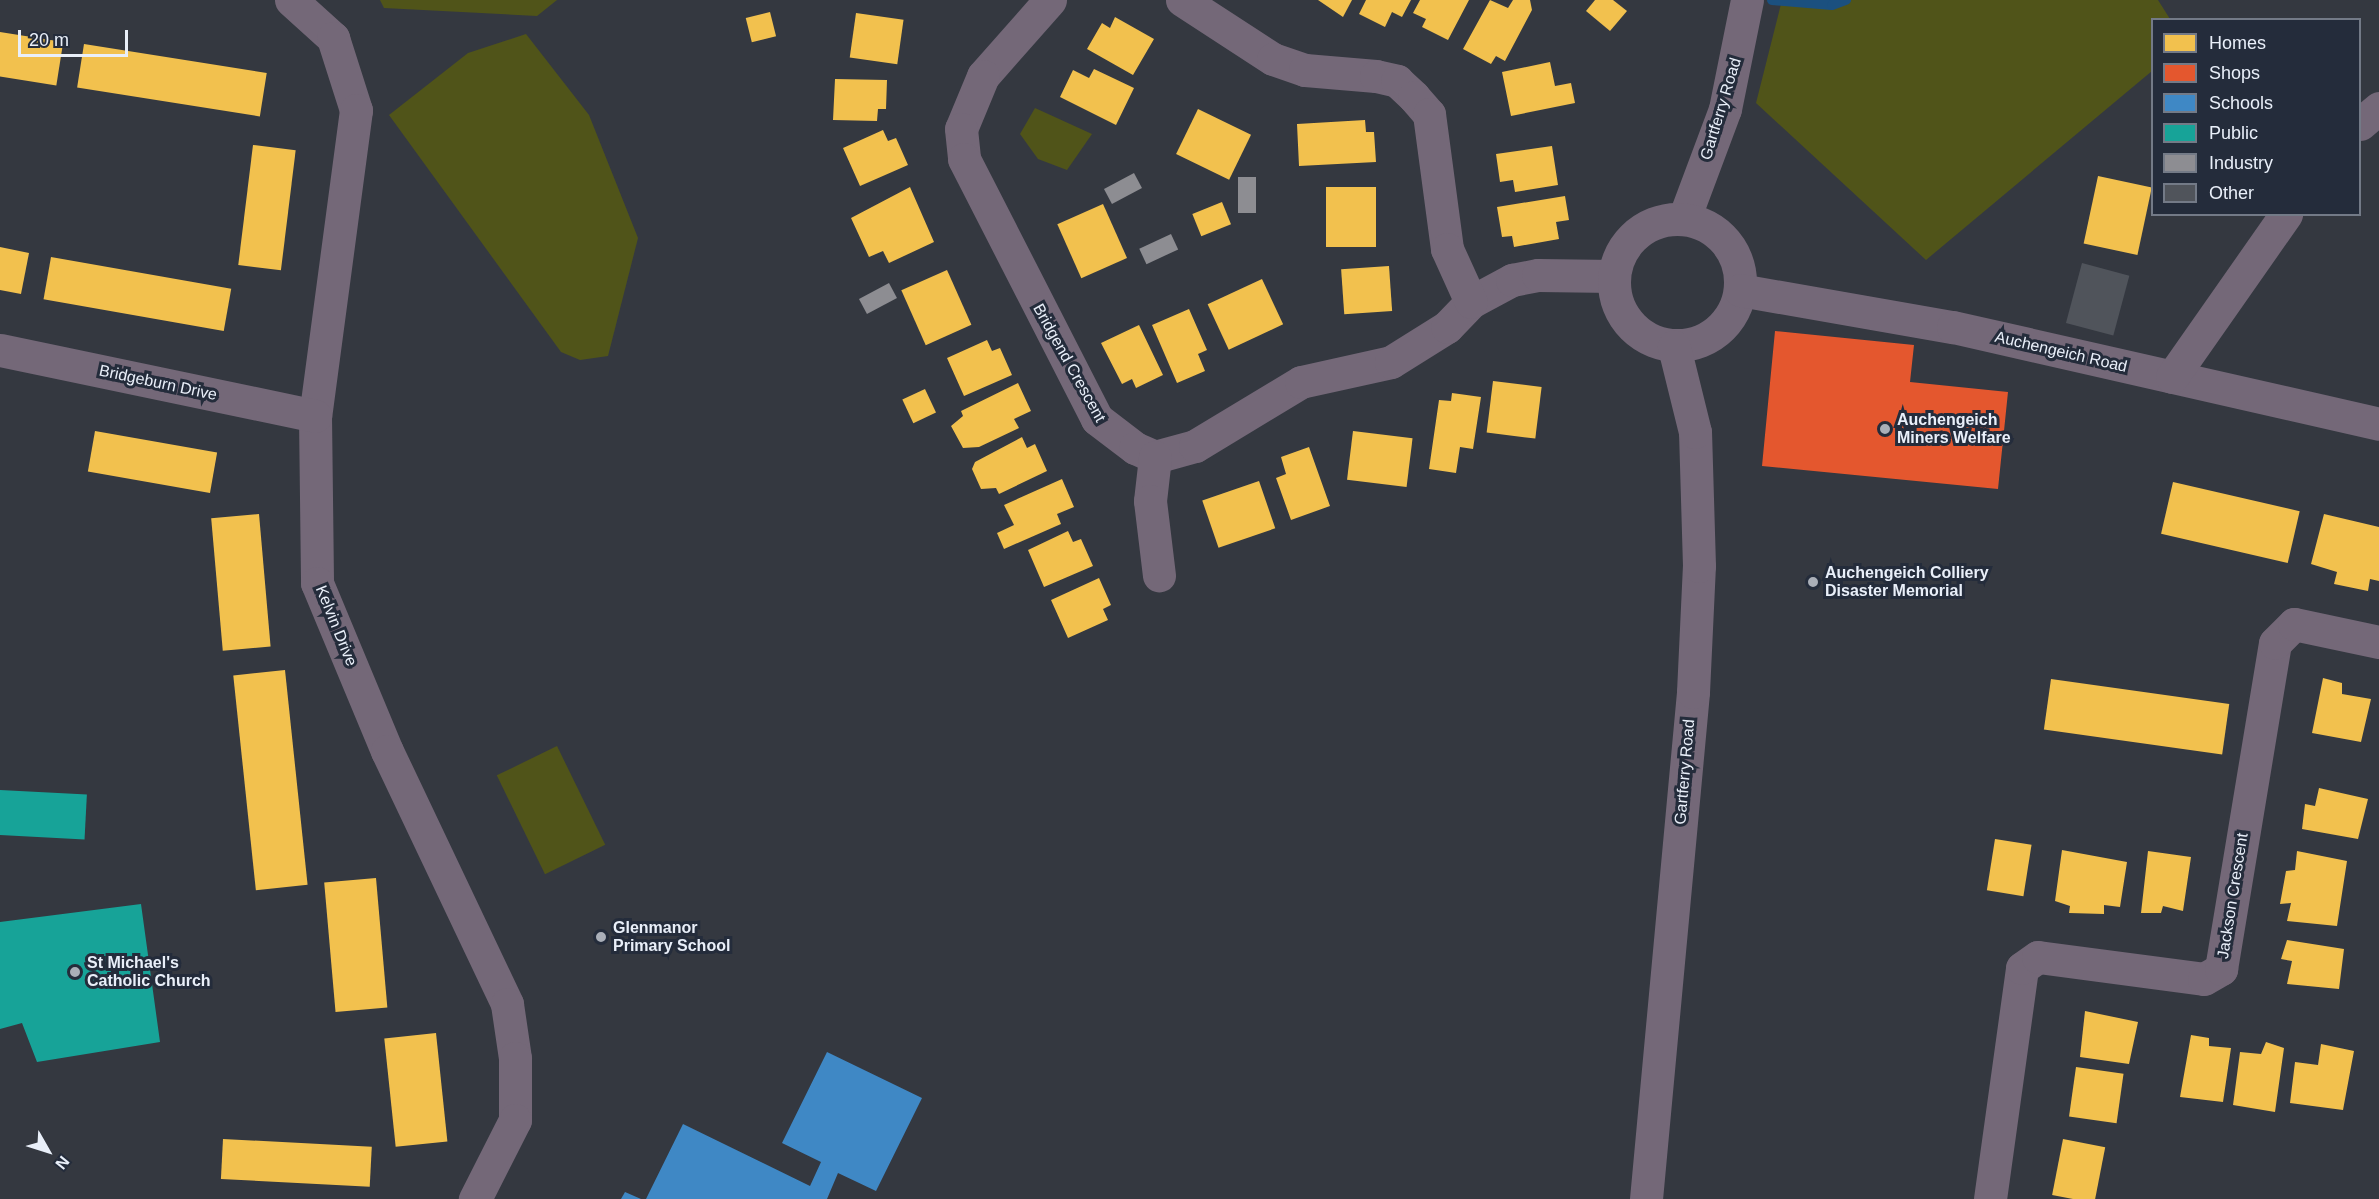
<!DOCTYPE html>
<style>
body{margin:0}
#map{position:relative;width:2379px;height:1199px;overflow:hidden;background:#343840;font-family:Helvetica,sans-serif}
div>[style]{position:absolute}
[style*='--x']{left:calc(var(--x)*1px);top:calc(var(--y)*1px);width:calc(var(--w)*1px);rotate:calc(var(--a)*1deg)}
.green>*{inset:0;background:#505419;transform-origin:0 0}
.homes>*{inset:0;background:#f2c14e;transform-origin:0 0}
.shops>*{inset:0;background:#e4572e}
.schools>*{inset:0;background:#3f88c5}
.public>*{inset:0;background:#17a398;transform-origin:0 0}
.industry>*{inset:0;background:#8d8d92;transform-origin:0 0}
.stream>*{height:10px;margin:-5px;padding:0 5px;transform-origin:5px;border-radius:5px;background:#1b507f}
.building>*{inset:0;background:#50545b;transform-origin:0 0}
.minor>*{height:33px;margin:-16.5px;padding:0 16.5px;transform-origin:16.5px;border-radius:16.5px;background:#746878}
.minor>.ring{margin:-16.5px;padding:0;box-sizing:content-box;background:none;border:33px solid #746878;border-radius:50%}
.dots>*{width:16px;height:16px;translate:-50% -50%;box-sizing:border-box;border:3px solid #242c3b;border-radius:50%}
span{translate:-50% -50%;white-space:nowrap;text-align:center;line-height:1.15;-webkit-text-stroke:6px #242c3b;paint-order:stroke}
.street-label{font-size:16px;color:#e9eff9}
.poi-label{font-size:16px;color:#e9eff9;font-weight:700}
.left{translate:0 -50%;text-align:left}
.legend{position:absolute;left:2151px;top:18px;width:210px;height:198px;box-sizing:border-box;background:#242c3b;border:2px solid #737a87;margin:0;padding:8px 10px;list-style:none;font-size:18px;color:#e9eff9}
.legend li{display:flex;align-items:center;gap:12px;height:30px}
.legend b{width:30px;border:2px solid #737a87}
.north{position:absolute;left:18px;top:1121px;width:60px;height:60px;-webkit-text-stroke:4px #242c3b;paint-order:stroke;rotate:129deg;font-size:16px;font-weight:700;line-height:24px;text-align:center;color:#e9eff9}
.north::after{content:'';display:block;margin:auto;width:21px;height:27px;background:#e9eff9;clip-path:polygon(50% 0,100% 100%,50% 72%,0 100%)}
.scale{position:absolute;left:18px;top:30px;width:110px;height:27px;box-sizing:border-box;border:3px solid #e9eff9;border-top:0;padding-left:8px;font-size:18px;line-height:21px;white-space:nowrap;color:#e9eff9;-webkit-text-stroke:4px #242c3b;paint-order:stroke}
</style>
<div id="map">
<div class="green">
<div style="clip-path:polygon(380px 0,557px 0,537px 16px,384px 8px)"></div>
<div style="clip-path:polygon(1782px 0,2158px 0,2170px 19px,2152px 20px,2152px 71px,1926px 260px,1756px 103px)"></div>
<div style="clip-path:polygon(526px 34px,589px 115px,638px 238px,608px 356px,580px 360px,561px 352px,389px 115px,468px 53px)"></div>
<div style="clip-path:polygon(1035px 108px,1092px 134px,1067px 170px,1038px 159px,1020px 134px)"></div>
<div style="left:557px;top:746px;width:110px;height:67px;rotate:64deg"></div>
</div>
<div class="homes">
<div style="clip-path:polygon(1318px 0,1352px 0,1343px 17px)"></div>
<div style="clip-path:polygon(1366px 0,1411px 0,1402px 17px,1392px 12px,1385px 27px,1359px 14px)"></div>
<div style="clip-path:polygon(1420px 0,1469px 0,1448px 40px,1422px 27px,1426px 19px,1413px 13px)"></div>
<div style="clip-path:polygon(1490px 0,1508px 8px,1513px 0,1530px 0,1532px 10px,1505px 61px,1496px 56px,1491px 64px,1463px 49px)"></div>
<div style="clip-path:polygon(1595px 0,1613px 0,1627px 11px,1610px 31px,1586px 11px)"></div>
<div style="left:770px;top:12px;width:25px;height:25px;rotate:76deg"></div>
<div style="left:856px;top:13px;width:48px;height:45px;rotate:8deg"></div>
<div style="clip-path:polygon(1115px 17px,1154px 39px,1133px 75px,1087px 49px,1102px 23px,1110px 28px)"></div>
<div style="left:0;top:32px;width:64px;height:44px;rotate:9deg"></div>
<div style="left:84px;top:44px;width:185px;height:44px;rotate:9deg"></div>
<div style="clip-path:polygon(1550px 62px,1555px 86px,1571px 83px,1575px 103px,1511px 116px,1502px 72px)"></div>
<div style="clip-path:polygon(1094px 69px,1134px 88px,1116px 125px,1060px 97px,1073px 70px,1089px 78px)"></div>
<div style="clip-path:polygon(835px 79px,887px 80px,886px 109px,878px 109px,877px 121px,833px 120px)"></div>
<div style="left:1198px;top:109px;width:59px;height:50px;rotate:26deg"></div>
<div style="clip-path:polygon(1365px 120px,1366px 132px,1374px 132px,1376px 162px,1299px 166px,1297px 124px)"></div>
<div style="clip-path:polygon(883px 130px,888px 141px,896px 138px,908px 165px,860px 186px,843px 148px)"></div>
<div style="left:253px;top:145px;width:43px;height:121px;rotate:7deg"></div>
<div style="clip-path:polygon(1552px 146px,1558px 185px,1515px 192px,1513px 180px,1500px 182px,1496px 154px)"></div>
<div style="left:2098px;top:176px;width:55px;height:69px;rotate:12deg"></div>
<div style="clip-path:polygon(910px 187px,934px 242px,889px 263px,883px 251px,869px 257px,851px 218px)"></div>
<div style="left:1326px;top:187px;width:50px;height:60px"></div>
<div style="clip-path:polygon(1565px 196px,1569px 220px,1556px 222px,1559px 239px,1514px 247px,1512px 236px,1502px 237px,1497px 207px)"></div>
<div style="left:1222px;top:202px;width:24px;height:32px;rotate:68deg"></div>
<div style="left:1103px;top:204px;width:59px;height:50px;rotate:66deg"></div>
<div style="clip-path:polygon(0 247px,29px 253px,21px 294px,0 290px)"></div>
<div style="left:51px;top:257px;width:183px;height:43px;rotate:10deg"></div>
<div style="left:1389px;top:266px;width:45px;height:48px;rotate:86deg"></div>
<div style="left:947px;top:270px;width:60px;height:50px;rotate:66deg"></div>
<div style="left:1262px;top:279px;width:50px;height:60px;rotate:65deg"></div>
<div style="clip-path:polygon(1189px 309px,1207px 350px,1198px 354px,1205px 371px,1177px 383px,1152px 325px)"></div>
<div style="clip-path:polygon(1139px 325px,1163px 375px,1136px 388px,1132px 379px,1122px 384px,1101px 343px)"></div>
<div style="clip-path:polygon(987px 340px,992px 351px,1000px 348px,1012px 375px,964px 396px,947px 358px)"></div>
<div style="left:1493px;top:381px;width:49px;height:52px;rotate:7deg"></div>
<div style="clip-path:polygon(1018px 383px,1031px 411px,1014px 419px,1019px 428px,979px 447px,963px 448px,951px 426px,963px 416px,961px 411px)"></div>
<div style="left:925px;top:389px;width:26px;height:25px;rotate:65deg"></div>
<div style="clip-path:polygon(1452px 393px,1481px 397px,1473px 449px,1460px 447px,1456px 473px,1429px 469px,1439px 400px,1451px 401px)"></div>
<div style="left:95px;top:431px;width:124px;height:41px;rotate:10deg"></div>
<div style="left:1353px;top:431px;width:60px;height:49px;rotate:7deg"></div>
<div style="clip-path:polygon(1022px 437px,1027px 448px,1035px 444px,1047px 471px,999px 494px,996px 488px,981px 489px,972px 469px,975px 462px)"></div>
<div style="clip-path:polygon(1309px 447px,1330px 506px,1291px 520px,1276px 478px,1286px 474px,1281px 457px)"></div>
<div style="clip-path:polygon(1062px 479px,1074px 507px,1057px 514px,1061px 524px,1004px 549px,997px 533px,1014px 525px,1004px 505px)"></div>
<div style="left:1259px;top:481px;width:50px;height:60px;rotate:71deg"></div>
<div style="left:2173px;top:482px;width:130px;height:53px;rotate:13deg"></div>
<div style="left:259px;top:514px;width:133px;height:48px;rotate:85deg"></div>
<div style="clip-path:polygon(2324px 514px,2379px 527px,2379px 581px,2370px 579px,2368px 591px,2334px 584px,2337px 572px,2311px 564px)"></div>
<div style="clip-path:polygon(1068px 531px,1073px 542px,1081px 539px,1093px 566px,1044px 587px,1028px 550px)"></div>
<div style="clip-path:polygon(1099px 578px,1111px 605px,1103px 609px,1108px 620px,1068px 638px,1051px 600px)"></div>
<div style="left:285px;top:670px;width:216px;height:52px;rotate:84deg"></div>
<div style="clip-path:polygon(2323px 678px,2342px 683px,2342px 694px,2371px 699px,2361px 742px,2312px 733px)"></div>
<div style="left:2051px;top:679px;width:180px;height:51px;rotate:8deg"></div>
<div style="clip-path:polygon(2319px 788px,2368px 799px,2358px 839px,2302px 829px,2305px 804px,2315px 806px)"></div>
<div style="left:1995px;top:839px;width:37px;height:52px;rotate:9deg"></div>
<div style="clip-path:polygon(2062px 850px,2127px 862px,2120px 907px,2104px 905px,2104px 914px,2069px 913px,2070px 906px,2055px 901px)"></div>
<div style="clip-path:polygon(2148px 851px,2191px 857px,2183px 911px,2163px 906px,2161px 913px,2141px 913px)"></div>
<div style="clip-path:polygon(2297px 851px,2347px 861px,2337px 926px,2287px 921px,2291px 903px,2280px 904px,2286px 871px,2295px 870px)"></div>
<div style="left:376px;top:878px;width:130px;height:52px;rotate:85deg"></div>
<div style="clip-path:polygon(2287px 940px,2344px 949px,2339px 989px,2287px 984px,2292px 961px,2281px 959px)"></div>
<div style="clip-path:polygon(2085px 1011px,2138px 1022px,2129px 1064px,2080px 1057px)"></div>
<div style="left:436px;top:1033px;width:109px;height:52px;rotate:84deg"></div>
<div style="clip-path:polygon(2191px 1035px,2209px 1038px,2209px 1046px,2231px 1048px,2223px 1102px,2180px 1097px)"></div>
<div style="clip-path:polygon(2266px 1042px,2284px 1048px,2275px 1112px,2233px 1105px,2240px 1052px,2261px 1054px)"></div>
<div style="clip-path:polygon(2321px 1044px,2354px 1051px,2343px 1110px,2290px 1103px,2295px 1062px,2318px 1065px)"></div>
<div style="left:2076px;top:1067px;width:48px;height:50px;rotate:8deg"></div>
<div style="left:223px;top:1139px;width:149px;height:40px;rotate:3deg"></div>
<div style="left:2063px;top:1139px;width:43px;height:57px;rotate:11deg"></div>
</div>
<div class="shops">
<div style="clip-path:polygon(1775px 331px,1914px 345px,1910px 382px,2008px 392px,1998px 489px,1762px 466px)"></div>
</div>
<div class="schools">
<div style="clip-path:polygon(827px 1052px,922px 1098px,876px 1191px,838px 1173px,827px 1199px,646px 1199px,683px 1124px,810px 1186px,821px 1162px,782px 1143px)"></div>
<div style="clip-path:polygon(625px 1192px,641px 1199px,621px 1199px)"></div>
</div>
<div class="public">
<div style="left:0;top:790px;width:87px;height:45px;rotate:3deg"></div>
<div style="clip-path:polygon(141px 904px,160px 1042px,37px 1062px,22px 1023px,0 1029px,0 922px)"></div>
</div>
<div class="industry">
<div style="left:1134px;top:173px;width:17px;height:34px;rotate:62deg"></div>
<div style="left:1238px;top:177px;width:18px;height:36px"></div>
<div style="left:1171px;top:234px;width:17px;height:35px;rotate:65deg"></div>
<div style="left:889px;top:283px;width:17px;height:34px;rotate:62deg"></div>
</div>
<div class="stream">
<div style="--x:1772;--y:0;--w:60;--a:4.8"></div>
<div style="--x:1832;--y:5;--w:15;--a:-20"></div>
</div>
<div class="building">
<div style="left:2082px;top:263px;width:49px;height:62px;rotate:15deg"></div>
</div>
<div class="minor">
<div style="--x:291;--y:0;--w:57;--a:42.1"></div>
<div style="--x:333;--y:38;--w:76;--a:72.3"></div>
<div style="--x:356;--y:110;--w:309;--a:97.6"></div>
<div style="--x:315;--y:416;--w:167;--a:89.3"></div>
<div style="--x:317;--y:583;--w:182;--a:67.4"></div>
<div style="--x:387;--y:751;--w:280;--a:64.6"></div>
<div style="--x:507;--y:1004;--w:55;--a:81.6"></div>
<div style="--x:515;--y:1058;--w:62;--a:90"></div>
<div style="--x:515;--y:1120;--w:89;--a:116.9"></div>
<div style="--x:1050;--y:0;--w:101;--a:131.4"></div>
<div style="--x:983;--y:76;--w:57;--a:112.5"></div>
<div style="--x:961;--y:129;--w:30;--a:84"></div>
<div style="--x:964;--y:159;--w:292;--a:62.9"></div>
<div style="--x:1097;--y:419;--w:48;--a:37.3"></div>
<div style="--x:1135;--y:448;--w:22;--a:24"></div>
<div style="--x:1155;--y:457;--w:41;--a:-15.4"></div>
<div style="--x:1195;--y:446;--w:124;--a:-31.1"></div>
<div style="--x:1301;--y:382;--w:92;--a:-12.5"></div>
<div style="--x:1391;--y:362;--w:66;--a:-32"></div>
<div style="--x:1447;--y:327;--w:35;--a:-46"></div>
<div style="--x:1471;--y:302;--w:47;--a:-28.2"></div>
<div style="--x:1512;--y:280;--w:26;--a:-11"></div>
<div style="--x:1538;--y:275;--w:75;--a:0.8"></div>
<div style="--x:1182;--y:0;--w:108;--a:33"></div>
<div style="--x:1273;--y:59;--w:34;--a:19"></div>
<div style="--x:1305;--y:70;--w:71;--a:4.8"></div>
<div style="--x:1376;--y:76;--w:22;--a:13"></div>
<div style="--x:1397;--y:81;--w:23;--a:43"></div>
<div style="--x:1414;--y:97;--w:23;--a:49"></div>
<div style="--x:1429;--y:114;--w:136;--a:82.4"></div>
<div style="--x:1447;--y:249;--w:58;--a:65.6"></div>
<div style="--x:2360;--y:124;--w:25;--a:-40"></div>
<div style="--x:1685;--y:216;--w:114;--a:-69.5"></div>
<div style="--x:1725;--y:109;--w:111;--a:-78.6"></div>
<div class="ring" style="left:1614px;top:219px;width:93px;height:93px"></div>
<div style="--x:1740;--y:290;--w:216;--a:9.9"></div>
<div style="--x:1953;--y:327;--w:437;--a:12.8"></div>
<div style="--x:0;--y:350;--w:322;--a:11.8"></div>
<div style="--x:2172;--y:377;--w:199;--a:-55"></div>
<div style="--x:1155;--y:457;--w:44;--a:96.5"></div>
<div style="--x:1150;--y:501;--w:75;--a:83.1"></div>
<div style="--x:1646;--y:1199;--w:509;--a:-84.7"></div>
<div style="--x:1693;--y:692;--w:126;--a:-87.3"></div>
<div style="--x:1699;--y:566;--w:134;--a:-91.7"></div>
<div style="--x:1695;--y:432;--w:88;--a:-103.9"></div>
<div style="--x:1990;--y:1199;--w:233;--a:-82.1"></div>
<div style="--x:2022;--y:968;--w:19;--a:-35"></div>
<div style="--x:2038;--y:957;--w:167;--a:7.5"></div>
<div style="--x:2204;--y:979;--w:20;--a:-30"></div>
<div style="--x:2221;--y:969;--w:330;--a:-80.6"></div>
<div style="--x:2275;--y:643;--w:27;--a:-45"></div>
<div style="--x:2294;--y:624;--w:87;--a:12"></div>
</div>
<div class="dots">
<div style="left:1885px;top:429px;background:#aaafb8"></div>
<div style="left:1813px;top:582px;background:#aaafb8"></div>
<div style="left:601px;top:937px;background:#aaafb8"></div>
<div style="left:75px;top:972px;background:#aaafb8"></div>
</div>
<div class="street-label">
<span style="left:1721px;top:109px;rotate:-73deg">Gartferry Road</span>
<span style="left:2061px;top:352px;rotate:13deg">Auchengeich Road</span>
<span style="left:1069px;top:363px;rotate:61deg">Bridgend Crescent</span>
<span style="left:158px;top:383px;rotate:12deg">Bridgeburn Drive</span>
<span style="left:336px;top:626px;rotate:68deg">Kelvin Drive</span>
<span style="left:1685px;top:772px;rotate:-85deg">Gartferry Road</span>
<span style="left:2233px;top:896px;rotate:-81deg">Jackson Crescent</span>
</div>
<div class="poi-label">
<span class="left" style="left:1897px;top:429px">Auchengeich<br>Miners Welfare</span>
<span class="left" style="left:1825px;top:582px">Auchengeich Colliery<br>Disaster Memorial</span>
<span class="left" style="left:613px;top:937px">Glenmanor<br>Primary School</span>
<span class="left" style="left:87px;top:972px">St Michael's<br>Catholic Church</span>
</div>
<ul class="legend">
<li><b style="height:16px;background:#f2c14e"></b>Homes</li>
<li><b style="height:16px;background:#e4572e"></b>Shops</li>
<li><b style="height:16px;background:#3f88c5"></b>Schools</li>
<li><b style="height:16px;background:#17a398"></b>Public</li>
<li><b style="height:16px;background:#8d8d92"></b>Industry</li>
<li><b style="height:16px;background:#50545b"></b>Other</li>
</ul>
<div class="north">N</div>
<div class="scale">20 m</div>
</div>
